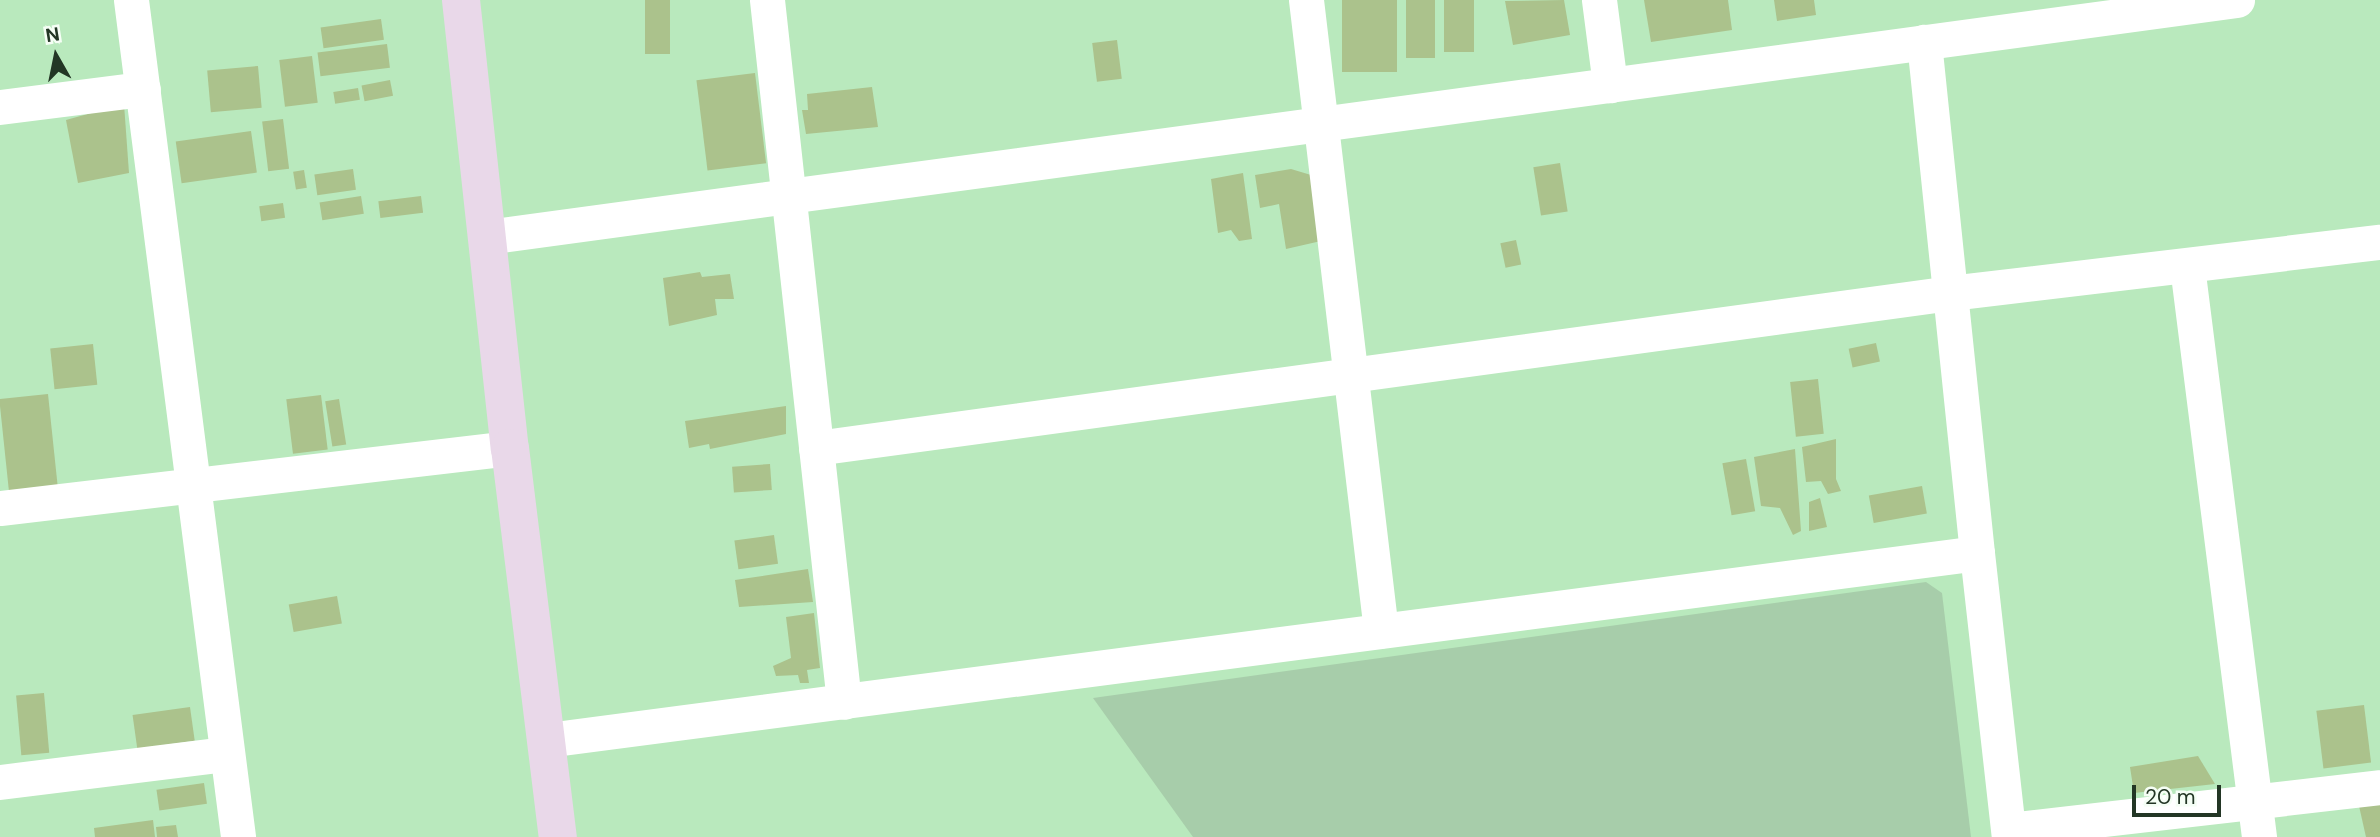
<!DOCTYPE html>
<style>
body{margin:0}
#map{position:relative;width:2380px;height:837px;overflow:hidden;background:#b9e9bd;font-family:"DM Sans",sans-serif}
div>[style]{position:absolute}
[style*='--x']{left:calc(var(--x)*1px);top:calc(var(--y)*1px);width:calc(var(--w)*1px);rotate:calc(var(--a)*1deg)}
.green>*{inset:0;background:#a7cdaa}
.building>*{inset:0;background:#abc28c;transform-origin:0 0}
.street>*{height:35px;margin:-17.5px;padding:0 17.5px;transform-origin:17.5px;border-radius:17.5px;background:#fff}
.secondary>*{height:38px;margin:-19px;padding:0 19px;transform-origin:19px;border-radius:19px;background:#e9d8e9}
span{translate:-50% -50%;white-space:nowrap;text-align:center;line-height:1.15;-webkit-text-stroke:6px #f5fef5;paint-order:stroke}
.north{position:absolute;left:21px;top:21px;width:70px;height:70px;-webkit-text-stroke:5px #f5fef5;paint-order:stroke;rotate:351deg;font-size:19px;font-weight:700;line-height:28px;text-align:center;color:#233625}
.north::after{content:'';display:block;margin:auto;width:24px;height:32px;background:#233625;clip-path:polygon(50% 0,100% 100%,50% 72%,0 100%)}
.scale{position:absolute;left:2132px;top:785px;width:89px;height:32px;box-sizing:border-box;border:4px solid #233625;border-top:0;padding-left:9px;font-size:21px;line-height:24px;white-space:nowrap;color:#233625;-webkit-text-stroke:5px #f5fef5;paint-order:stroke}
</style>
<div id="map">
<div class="green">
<div style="clip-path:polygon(1926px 582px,1942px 593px,1971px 837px,1193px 837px,1093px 698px)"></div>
</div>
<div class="building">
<div style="left:645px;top:0;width:25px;height:54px"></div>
<div style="left:1342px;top:0;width:55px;height:72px"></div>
<div style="left:1406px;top:0;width:29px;height:58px"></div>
<div style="left:1444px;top:0;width:30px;height:52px"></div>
<div style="clip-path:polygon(1564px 0,1570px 35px,1513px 45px,1505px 1px)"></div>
<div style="clip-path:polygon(1644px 0,1728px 0,1732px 30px,1651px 42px)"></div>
<div style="clip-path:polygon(1774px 0,1814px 0,1816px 15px,1777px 21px)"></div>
<div style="left:381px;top:19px;width:21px;height:61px;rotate:82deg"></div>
<div style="left:1117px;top:40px;width:39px;height:25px;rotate:83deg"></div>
<div style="left:387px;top:44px;width:24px;height:70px;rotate:83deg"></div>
<div style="left:312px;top:56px;width:47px;height:33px;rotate:83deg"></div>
<div style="left:258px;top:66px;width:42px;height:51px;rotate:85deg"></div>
<div style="left:755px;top:73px;width:91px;height:59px;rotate:83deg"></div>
<div style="left:390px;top:80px;width:16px;height:29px;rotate:79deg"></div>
<div style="clip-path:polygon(872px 87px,878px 127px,806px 134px,802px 110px,808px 110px,807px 94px)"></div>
<div style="left:358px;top:88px;width:12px;height:25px;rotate:81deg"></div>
<div style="clip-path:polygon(124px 104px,129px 173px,78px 183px,66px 120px)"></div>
<div style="left:283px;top:119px;width:50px;height:21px;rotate:83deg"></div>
<div style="left:251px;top:131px;width:42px;height:76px;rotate:82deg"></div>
<div style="left:1560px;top:163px;width:49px;height:27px;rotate:81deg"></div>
<div style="left:353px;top:169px;width:21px;height:39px;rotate:82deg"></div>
<div style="clip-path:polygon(1291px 169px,1311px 175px,1321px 241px,1286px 249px,1279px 204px,1260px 208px,1255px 175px)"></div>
<div style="left:304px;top:170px;width:18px;height:11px;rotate:81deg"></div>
<div style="clip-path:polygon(1243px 173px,1252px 239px,1239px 241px,1231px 230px,1218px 233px,1211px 179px)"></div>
<div style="left:361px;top:196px;width:18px;height:42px;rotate:81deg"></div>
<div style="left:421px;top:196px;width:17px;height:43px;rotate:83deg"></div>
<div style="left:283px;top:203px;width:15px;height:24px;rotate:82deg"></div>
<div style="left:1516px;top:240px;width:25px;height:16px;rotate:78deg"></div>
<div style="clip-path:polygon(700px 272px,702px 277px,730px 274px,734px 299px,715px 299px,717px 315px,669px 326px,663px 278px)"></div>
<div style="left:1876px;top:343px;width:19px;height:28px;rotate:78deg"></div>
<div style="left:93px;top:344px;width:41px;height:43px;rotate:84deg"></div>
<div style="left:1818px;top:379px;width:55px;height:28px;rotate:84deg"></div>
<div style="left:48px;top:394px;width:93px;height:49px;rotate:84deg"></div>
<div style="left:321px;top:395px;width:55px;height:35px;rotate:83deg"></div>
<div style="left:339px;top:399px;width:46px;height:14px;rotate:81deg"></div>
<div style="clip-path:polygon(786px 406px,786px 434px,710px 449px,709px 444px,689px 448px,685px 421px)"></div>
<div style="clip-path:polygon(1836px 439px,1836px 479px,1841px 491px,1828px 494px,1821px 481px,1806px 482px,1802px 447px)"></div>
<div style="clip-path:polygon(1795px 449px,1801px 531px,1793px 535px,1780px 508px,1761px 506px,1754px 457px)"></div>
<div style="left:1746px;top:459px;width:53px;height:24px;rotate:80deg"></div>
<div style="left:770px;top:464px;width:26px;height:38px;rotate:86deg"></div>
<div style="left:1922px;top:486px;width:28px;height:54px;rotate:80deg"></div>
<div style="clip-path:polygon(1820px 498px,1827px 527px,1809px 531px,1809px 502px)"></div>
<div style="left:774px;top:535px;width:29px;height:40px;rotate:82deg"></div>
<div style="clip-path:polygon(808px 569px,813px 602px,739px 607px,735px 580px)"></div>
<div style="left:337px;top:596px;width:28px;height:49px;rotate:80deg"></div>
<div style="clip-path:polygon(814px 613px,820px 668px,807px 670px,809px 683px,800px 683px,798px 675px,776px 676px,773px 666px,791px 658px,786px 617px)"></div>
<div style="left:44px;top:693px;width:60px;height:28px;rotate:85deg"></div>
<div style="left:2364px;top:705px;width:58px;height:48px;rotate:83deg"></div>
<div style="left:190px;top:707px;width:34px;height:58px;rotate:82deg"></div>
<div style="clip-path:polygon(2198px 756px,2215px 784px,2134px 793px,2130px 767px)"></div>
<div style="left:204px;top:783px;width:21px;height:48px;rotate:82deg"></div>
<div style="clip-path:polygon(2380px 801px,2380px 837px,2366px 837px,2359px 806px)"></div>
<div style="clip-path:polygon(153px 820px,155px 837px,95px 837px,94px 828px)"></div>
<div style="clip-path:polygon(176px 825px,178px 837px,157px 837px,156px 827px)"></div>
</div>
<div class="street">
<div style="--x:131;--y:0;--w:844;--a:82.71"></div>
<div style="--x:767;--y:0;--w:706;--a:83.74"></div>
<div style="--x:1306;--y:0;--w:635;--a:83.22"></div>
<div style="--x:1599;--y:0;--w:86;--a:82.6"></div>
<div style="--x:0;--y:107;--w:144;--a:-7.2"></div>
<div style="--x:486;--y:237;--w:1767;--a:-7.71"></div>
<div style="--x:2187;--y:266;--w:576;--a:82.81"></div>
<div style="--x:816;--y:448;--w:1145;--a:-7.78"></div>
<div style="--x:1950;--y:293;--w:433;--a:-6.8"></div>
<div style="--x:0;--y:508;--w:514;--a:-6.71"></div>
<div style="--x:1977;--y:553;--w:286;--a:83.6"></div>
<div style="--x:547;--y:740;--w:1442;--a:-7.45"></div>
<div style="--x:1977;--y:553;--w:514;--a:-95.92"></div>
<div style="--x:0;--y:782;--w:228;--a:-7.1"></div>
<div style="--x:2009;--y:830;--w:373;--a:-6.6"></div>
</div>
<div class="secondary">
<div style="--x:461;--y:0;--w:451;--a:83.8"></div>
<div style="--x:510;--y:448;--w:392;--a:83"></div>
</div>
<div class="north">N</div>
<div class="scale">20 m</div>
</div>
